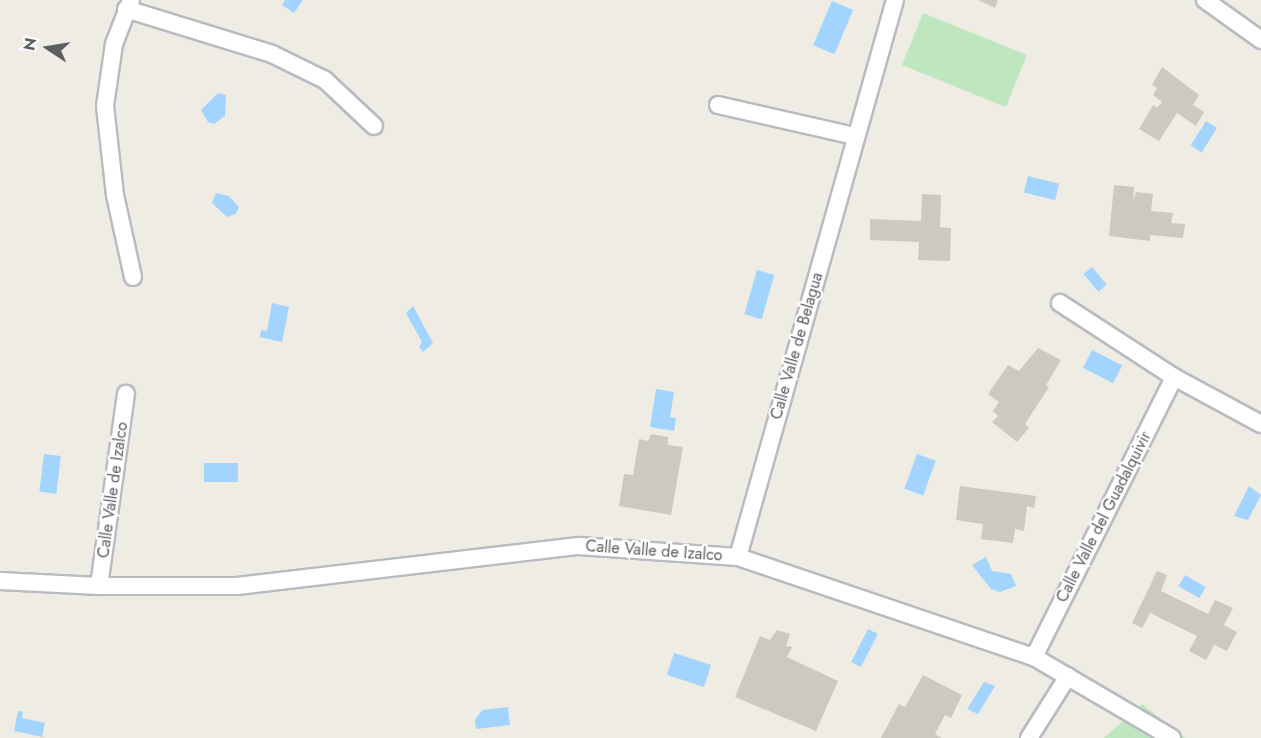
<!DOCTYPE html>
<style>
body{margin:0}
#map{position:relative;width:1261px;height:738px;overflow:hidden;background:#eeece3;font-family:Jost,sans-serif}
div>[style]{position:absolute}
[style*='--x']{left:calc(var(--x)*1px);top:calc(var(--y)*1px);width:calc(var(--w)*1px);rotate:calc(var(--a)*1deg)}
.green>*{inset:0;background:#bee7bf;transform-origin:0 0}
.water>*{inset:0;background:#a2d4ff;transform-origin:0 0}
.building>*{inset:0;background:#cbc9c2}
.roads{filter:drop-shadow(2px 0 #b8bbc0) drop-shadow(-2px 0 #b8bbc0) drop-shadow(0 2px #b8bbc0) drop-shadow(0 -2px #b8bbc0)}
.street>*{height:16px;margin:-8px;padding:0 8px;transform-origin:8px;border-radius:8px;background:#fff}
span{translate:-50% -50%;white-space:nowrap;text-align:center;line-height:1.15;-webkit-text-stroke:4.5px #fff;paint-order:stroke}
.street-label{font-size:16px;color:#5b5f64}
.north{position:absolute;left:18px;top:18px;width:60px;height:60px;-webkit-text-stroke:4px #fff;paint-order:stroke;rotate:282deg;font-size:16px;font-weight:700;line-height:24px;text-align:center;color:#5b5f64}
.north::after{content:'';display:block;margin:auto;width:21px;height:27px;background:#5b5f64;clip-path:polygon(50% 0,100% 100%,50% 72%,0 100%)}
</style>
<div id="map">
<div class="green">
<div style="left:923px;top:13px;width:112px;height:56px;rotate:22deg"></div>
<div style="clip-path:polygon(1142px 704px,1185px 738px,1104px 738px)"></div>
</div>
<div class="water">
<div style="clip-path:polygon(285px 0,303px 0,294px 13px,282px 5px)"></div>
<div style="left:832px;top:1px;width:23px;height:48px;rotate:23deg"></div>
<div style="clip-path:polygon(218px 93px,226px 95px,225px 116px,214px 124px,208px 122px,201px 110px)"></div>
<div style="left:1206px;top:121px;width:13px;height:29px;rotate:32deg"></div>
<div style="left:1028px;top:176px;width:32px;height:17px;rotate:14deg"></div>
<div style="clip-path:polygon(216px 193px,229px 196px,239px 207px,236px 214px,227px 217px,212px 203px)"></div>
<div style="left:1092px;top:267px;width:23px;height:11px;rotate:50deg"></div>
<div style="left:757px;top:270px;width:18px;height:46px;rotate:16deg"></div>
<div style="clip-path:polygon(272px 303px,289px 307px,282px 342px,260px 337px,261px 330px,267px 331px)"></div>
<div style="clip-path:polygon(413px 306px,433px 343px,423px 352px,419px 347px,422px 342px,406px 313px)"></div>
<div style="left:1092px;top:350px;width:34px;height:20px;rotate:27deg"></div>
<div style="clip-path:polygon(656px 389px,674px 392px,670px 417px,676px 418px,674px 431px,650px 427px)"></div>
<div style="left:44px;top:454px;width:17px;height:38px;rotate:7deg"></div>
<div style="left:917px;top:454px;width:20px;height:37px;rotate:20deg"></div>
<div style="left:238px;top:463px;width:19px;height:34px;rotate:90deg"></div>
<div style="clip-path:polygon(1249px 486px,1261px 495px,1248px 520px,1234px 516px)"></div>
<div style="clip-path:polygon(986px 557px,992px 571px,1011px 574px,1016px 586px,1000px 592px,991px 589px,972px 565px)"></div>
<div style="left:1185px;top:575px;width:24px;height:13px;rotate:30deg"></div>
<div style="left:868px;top:629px;width:11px;height:37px;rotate:27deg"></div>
<div style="left:674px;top:653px;width:39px;height:23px;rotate:18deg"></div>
<div style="clip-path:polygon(984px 682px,995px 686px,978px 714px,967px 709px)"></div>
<div style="clip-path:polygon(508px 707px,510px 725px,476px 729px,475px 720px,482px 710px)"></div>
<div style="clip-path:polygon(18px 711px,23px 712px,22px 718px,45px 723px,42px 737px,14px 731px)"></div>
</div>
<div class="building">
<div style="clip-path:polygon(978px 0,998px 0,995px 8px)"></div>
<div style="clip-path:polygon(1162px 67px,1199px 95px,1193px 105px,1204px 112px,1196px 126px,1177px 113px,1159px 141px,1139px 129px,1153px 105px,1157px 108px,1162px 102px,1153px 95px,1157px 88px,1152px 85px)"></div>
<div style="clip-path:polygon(1114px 185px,1134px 187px,1133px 201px,1136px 192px,1153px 194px,1151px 211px,1173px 213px,1171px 223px,1185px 224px,1183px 238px,1150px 235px,1150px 241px,1109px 236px)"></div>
<div style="clip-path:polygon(922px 194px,941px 195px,940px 227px,951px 228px,950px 261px,918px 260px,919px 242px,870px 240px,870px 219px,921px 221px)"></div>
<div style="clip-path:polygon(1038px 348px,1061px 360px,1046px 385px,1049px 387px,1025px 424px,1029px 428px,1017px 442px,992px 422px,998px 416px,993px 411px,999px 402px,988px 394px,1008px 365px,1019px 371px)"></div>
<div style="clip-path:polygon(651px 434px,668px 437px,668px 445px,683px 447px,671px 515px,619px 506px,624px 474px,633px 475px,639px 439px,648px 441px)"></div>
<div style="clip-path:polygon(960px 486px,1036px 496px,1034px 508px,1027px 506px,1024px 531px,1015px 529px,1013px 543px,981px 539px,983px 524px,956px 520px)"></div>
<div style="clip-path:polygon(1157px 571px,1167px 575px,1161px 591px,1208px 614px,1215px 600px,1233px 608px,1224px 625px,1237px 632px,1227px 651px,1214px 645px,1206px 660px,1189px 651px,1197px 636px,1150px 613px,1142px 628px,1132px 623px)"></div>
<div style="clip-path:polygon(777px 630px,790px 634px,786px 646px,792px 647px,787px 657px,838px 681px,816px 731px,735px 697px,760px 636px,770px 640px)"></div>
<div style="clip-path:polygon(923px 675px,962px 695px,951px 718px,945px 715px,935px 734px,942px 738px,881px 738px,899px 704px,905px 707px)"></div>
</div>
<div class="roads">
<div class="street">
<div style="--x:131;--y:0;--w:47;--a:111.1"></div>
<div style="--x:114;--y:44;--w:63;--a:98.3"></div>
<div style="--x:105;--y:106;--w:90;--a:83.6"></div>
<div style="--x:115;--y:195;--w:84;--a:77.6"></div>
<div style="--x:1205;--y:0;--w:69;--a:35.5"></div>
<div style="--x:126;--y:9;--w:153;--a:17.1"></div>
<div style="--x:272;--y:54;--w:59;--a:26.1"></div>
<div style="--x:325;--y:80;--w:67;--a:43.2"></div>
<div style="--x:718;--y:105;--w:140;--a:12.8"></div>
<div style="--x:1060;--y:303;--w:136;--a:33"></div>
<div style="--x:1174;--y:377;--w:99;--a:28.4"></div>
<div style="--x:738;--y:557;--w:579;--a:-74.26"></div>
<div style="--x:0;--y:581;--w:99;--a:2.9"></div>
<div style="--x:99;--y:586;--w:138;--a:0"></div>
<div style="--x:237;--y:586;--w:344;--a:-6.7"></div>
<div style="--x:579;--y:546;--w:159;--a:4"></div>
<div style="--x:738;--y:557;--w:312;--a:18.7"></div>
<div style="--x:1034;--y:657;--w:160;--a:30.4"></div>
<div style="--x:99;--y:586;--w:194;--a:-82"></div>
<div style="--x:1034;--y:657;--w:313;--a:-63.4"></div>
<div style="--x:1029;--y:738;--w:73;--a:-57.8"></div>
</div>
</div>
<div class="street-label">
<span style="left:797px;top:346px;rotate:-74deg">Calle Valle de Belagua</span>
<span style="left:113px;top:490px;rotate:-82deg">Calle Valle de Izalco</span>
<span style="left:1104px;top:517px;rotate:-63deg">Calle Valle del Guadalquivir</span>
<span style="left:654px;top:551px;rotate:4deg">Calle Valle de Izalco</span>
</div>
<div class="north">N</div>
</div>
